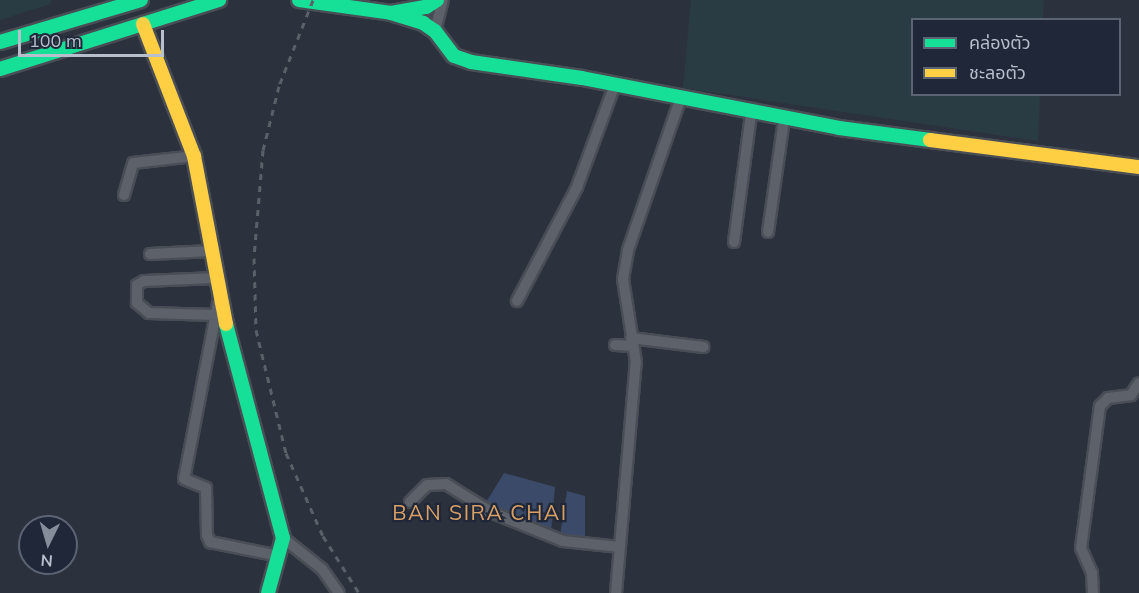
<!DOCTYPE html>
<meta charset="utf-8">
<style>
body{margin:0}
#map{position:relative;width:1139px;height:593px;overflow:hidden;background:#2c323d;font-family:Mulish,"Noto Sans Thai",sans-serif}
div>[style]{position:absolute}
[style*='--x']{left:calc(var(--x)*1px);top:calc(var(--y)*1px);width:calc(var(--w)*1px);rotate:calc(var(--a)*1deg)}
.green>*{inset:0;background:#293c43}
.water>*{inset:0;background:#3a4a68}
.roads{filter:drop-shadow(2px 0 #494d55) drop-shadow(-2px 0 #494d55) drop-shadow(0 2px #494d55) drop-shadow(0 -2px #494d55)}
.street>*{height:10px;margin:-5px;padding:0 5px;transform-origin:5px;border-radius:5px;background:#5d6169}
.fast>*{height:14px;margin:-7px;padding:0 7px;transform-origin:7px;border-radius:7px;background:#16e098}
.slow>*{height:14px;margin:-7px;padding:0 7px;transform-origin:7px;border-radius:7px;background:#ffcf43}
.rail>*{height:3px;margin-top:-1.5px;transform-origin:0;background:repeating-linear-gradient(90deg,#5b5f68 0 6px,transparent 0 12px)}
span{translate:-50% -50%;white-space:nowrap;text-align:center;line-height:1.15;-webkit-text-stroke:4.5px #1f2738;paint-order:stroke}
.quarter-label{font-size:21px;color:#d9a065;letter-spacing:1.5px}
.legend{position:absolute;left:911px;top:18px;width:210px;height:78px;box-sizing:border-box;background:#1f2738;border:2px solid #5c6373;margin:0;padding:8px 10px;list-style:none;font-size:18px;color:#b7becc}
.legend li{display:flex;align-items:center;gap:12px;height:30px}
.legend b{width:30px;border:2px solid #5c6373}
.north{position:absolute;left:18px;top:515px;width:60px;height:60px;box-sizing:border-box;background:#1f2738;border:2px solid #5c6373;border-radius:50%;rotate:185deg;font-size:16px;font-weight:700;line-height:24px;text-align:center;color:#b7becc}
.north::after{content:'';display:block;margin:auto;width:21px;height:27px;background:#868d9a;clip-path:polygon(50% 0,100% 100%,50% 72%,0 100%)}
.scale{position:absolute;left:18px;top:30px;width:146px;height:27px;box-sizing:border-box;border:3px solid #b7becc;border-top:0;padding-left:8px;font-size:18px;line-height:21px;white-space:nowrap;color:#b7becc;-webkit-text-stroke:4px #1f2738;paint-order:stroke}
</style>
<div id="map">
<div class="green">
<div style="clip-path:polygon(0 0,52px 0,50px 4px,0 20px)"></div>
<div style="clip-path:polygon(691px 0,1044px 0,1043px 19px,912px 20px,912px 94px,1040px 95px,1038px 141px,683px 88px)"></div>
</div>
<div class="water">
<div style="clip-path:polygon(504px 473px,555px 487px,551px 531px,485px 504px)"></div>
<div style="clip-path:polygon(567px 491px,585px 496px,585px 548px,559px 542px)"></div>
</div>
<div class="roads">
<div class="street">
<div style="--x:435;--y:31;--w:32;--a:-76"></div>
<div style="--x:124;--y:195;--w:33;--a:-74"></div>
<div style="--x:133;--y:163;--w:61;--a:-6.5"></div>
<div style="--x:768;--y:232;--w:114;--a:-81.9"></div>
<div style="--x:734;--y:242;--w:129;--a:-82.4"></div>
<div style="--x:150;--y:254;--w:62;--a:-2.8"></div>
<div style="--x:517;--y:301;--w:129;--a:-62.2"></div>
<div style="--x:577;--y:187;--w:110;--a:-69.7"></div>
<div style="--x:218;--y:303;--w:179;--a:100.9"></div>
<div style="--x:184;--y:479;--w:24;--a:22"></div>
<div style="--x:206;--y:488;--w:47;--a:88.8"></div>
<div style="--x:207;--y:535;--w:8;--a:67"></div>
<div style="--x:210;--y:542;--w:70;--a:11.5"></div>
<div style="--x:216;--y:315;--w:67;--a:-178.3"></div>
<div style="--x:149;--y:313;--w:16;--a:-140"></div>
<div style="--x:137;--y:303;--w:18;--a:-90"></div>
<div style="--x:137;--y:285;--w:8;--a:-30"></div>
<div style="--x:144;--y:281;--w:72;--a:-2.4"></div>
<div style="--x:631;--y:338;--w:73;--a:7.1"></div>
<div style="--x:615;--y:345;--w:18;--a:3"></div>
<div style="--x:410;--y:502;--w:24;--a:-45"></div>
<div style="--x:427;--y:485;--w:19;--a:-3"></div>
<div style="--x:446;--y:484;--w:53;--a:31.9"></div>
<div style="--x:491;--y:512;--w:78;--a:21.9"></div>
<div style="--x:563;--y:541;--w:57;--a:6"></div>
<div style="--x:283;--y:538;--w:50;--a:38.5"></div>
<div style="--x:322;--y:569;--w:29;--a:55"></div>
<div style="--x:616;--y:593;--w:232;--a:-85.1"></div>
<div style="--x:636;--y:362;--w:84;--a:-98.9"></div>
<div style="--x:623;--y:279;--w:29;--a:-80"></div>
<div style="--x:628;--y:250;--w:159;--a:-70.9"></div>
<div style="--x:1093;--y:593;--w:20;--a:-93"></div>
<div style="--x:1092;--y:573;--w:27;--a:-114"></div>
<div style="--x:1081;--y:548;--w:143;--a:-82.4"></div>
<div style="--x:1100;--y:406;--w:11;--a:-45"></div>
<div style="--x:1108;--y:398;--w:23;--a:-7"></div>
<div style="--x:1131;--y:395;--w:14;--a:-56"></div>
</div>
<div class="fast">
<div style="--x:299;--y:0;--w:93;--a:8"></div>
<div style="--x:391;--y:13;--w:36;--a:-10"></div>
<div style="--x:426;--y:7;--w:13;--a:-32"></div>
<div style="--x:391;--y:13;--w:34;--a:17"></div>
<div style="--x:423;--y:23;--w:14;--a:34"></div>
<div style="--x:435;--y:31;--w:31;--a:53"></div>
<div style="--x:454;--y:56;--w:18;--a:19"></div>
<div style="--x:471;--y:62;--w:112;--a:8.2"></div>
<div style="--x:582;--y:78;--w:262;--a:11"></div>
<div style="--x:839;--y:128;--w:92;--a:7.5"></div>
<div style="--x:0;--y:42;--w:147;--a:-16.6"></div>
<div style="--x:0;--y:69;--w:230;--a:-17.5"></div>
<div style="--x:226;--y:324;--w:221;--a:75.1"></div>
<div style="--x:283;--y:538;--w:57;--a:105.3"></div>
</div>
<div class="slow">
<div style="--x:143;--y:24;--w:142;--a:68.9"></div>
<div style="--x:194;--y:156;--w:171;--a:79.2"></div>
<div style="--x:930;--y:140;--w:211;--a:7.4"></div>
</div>
</div>
<div class="rail">
<div style="--x:313;--y:0;--w:92;--a:111.6"></div>
<div style="--x:279;--y:86;--w:66;--a:104"></div>
<div style="--x:263;--y:150;--w:108;--a:94.8"></div>
<div style="--x:254;--y:258;--w:72;--a:88.4"></div>
<div style="--x:256;--y:330;--w:127;--a:76.3"></div>
<div style="--x:286;--y:453;--w:91;--a:66"></div>
<div style="--x:323;--y:536;--w:67;--a:57.7"></div>
</div>
<div class="quarter-label">
<span style="left:480px;top:512px">BAN SIRA CHAI</span>
</div>
<ul class="legend">
<li><b style="height:8px;background:#16e098"></b>คล่องตัว</li>
<li><b style="height:8px;background:#ffcf43"></b>ชะลอตัว</li>
</ul>
<div class="north">N</div>
<div class="scale">100 m</div>
</div>
